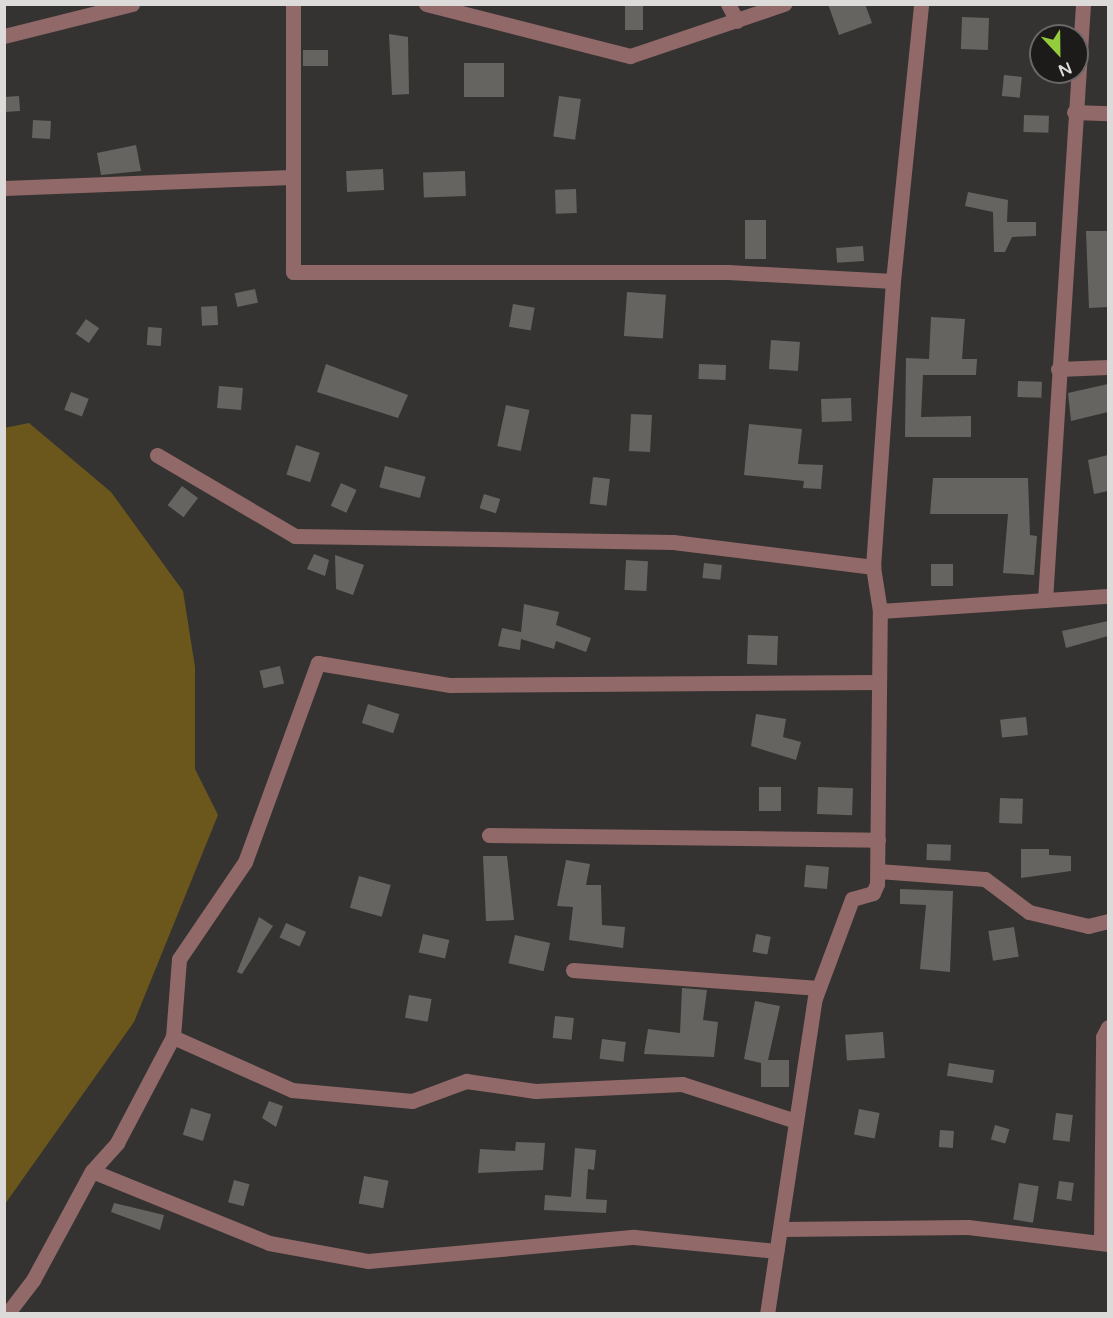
<!DOCTYPE html>
<style>
body{margin:0}
#map{position:relative;width:1113px;height:1318px;overflow:hidden;background:#343331;font-family:"Varela Round",sans-serif}
div>[style]{position:absolute}
[style*='--x']{left:calc(var(--x)*1px);top:calc(var(--y)*1px);width:calc(var(--w)*1px);rotate:calc(var(--a)*1deg)}
.green>*{inset:0;background:#6b571b}
.building>*{inset:0;background:#656461;transform-origin:0 0}
.minor>*{height:15px;margin:-7.5px;padding:0 7.5px;transform-origin:7.5px;border-radius:7.5px;background:#916969}
span{translate:-50% -50%;white-space:nowrap;text-align:center;line-height:1.15;-webkit-text-stroke:4.5px #1c1b1a;paint-order:stroke}
.frame{position:absolute;inset:0;border:6px solid #dcdbda;pointer-events:none}
.north{position:absolute;left:1029px;top:24px;width:60px;height:60px;box-sizing:border-box;background:#1c1b1a;border:2px solid #696867;border-radius:50%;rotate:158deg;font-size:16px;font-weight:700;line-height:24px;text-align:center;color:#dcdbda}
.north::after{content:'';display:block;margin:auto;width:21px;height:27px;background:#93cc3d;clip-path:polygon(50% 0,100% 100%,50% 72%,0 100%)}
</style>
<div id="map">
<div class="green">
<div style="clip-path:polygon(29px 423px,111px 492px,183px 591px,195px 667px,195px 769px,218px 815px,134px 1022px,5px 1204px,4px 428px)"></div>
</div>
<div class="building">
<div style="left:625px;top:4px;width:18px;height:26px"></div>
<div style="clip-path:polygon(828px 4px,865px 4px,872px 23px,839px 35px)"></div>
<div style="left:962px;top:17px;width:27px;height:32px;rotate:2deg"></div>
<div style="clip-path:polygon(389px 34px,408px 37px,409px 94px,392px 95px)"></div>
<div style="left:328px;top:50px;width:16px;height:25px;rotate:90deg"></div>
<div style="left:464px;top:63px;width:40px;height:34px"></div>
<div style="left:1004px;top:75px;width:18px;height:21px;rotate:6deg"></div>
<div style="left:19px;top:96px;width:15px;height:15px;rotate:86deg"></div>
<div style="left:559px;top:96px;width:22px;height:41px;rotate:8deg"></div>
<div style="left:1024px;top:115px;width:25px;height:17px;rotate:2deg"></div>
<div style="left:33px;top:120px;width:18px;height:18px;rotate:3deg"></div>
<div style="clip-path:polygon(136px 145px,141px 171px,101px 175px,97px 153px)"></div>
<div style="left:383px;top:169px;width:21px;height:37px;rotate:87deg"></div>
<div style="left:465px;top:171px;width:25px;height:42px;rotate:88deg"></div>
<div style="left:576px;top:189px;width:24px;height:21px;rotate:88deg"></div>
<div style="clip-path:polygon(968px 192px,1008px 200px,1007px 222px,1036px 222px,1036px 236px,1012px 237px,1005px 252px,994px 252px,993px 212px,965px 206px)"></div>
<div style="left:745px;top:220px;width:21px;height:39px"></div>
<div style="clip-path:polygon(1086px 231px,1108px 231px,1108px 307px,1089px 308px)"></div>
<div style="left:863px;top:246px;width:15px;height:27px;rotate:86deg"></div>
<div style="left:255px;top:289px;width:14px;height:21px;rotate:78deg"></div>
<div style="left:627px;top:292px;width:39px;height:44px;rotate:4deg"></div>
<div style="left:513px;top:304px;width:22px;height:23px;rotate:10deg"></div>
<div style="left:217px;top:306px;width:19px;height:16px;rotate:87deg"></div>
<div style="clip-path:polygon(931px 317px,965px 319px,962px 359px,977px 359px,976px 375px,923px 375px,921px 417px,971px 416px,971px 437px,905px 437px,906px 358px,929px 359px)"></div>
<div style="left:86px;top:319px;width:16px;height:18px;rotate:35deg"></div>
<div style="left:148px;top:327px;width:14px;height:18px;rotate:4deg"></div>
<div style="left:771px;top:340px;width:29px;height:29px;rotate:4deg"></div>
<div style="clip-path:polygon(326px 364px,408px 395px,398px 418px,317px 392px)"></div>
<div style="left:699px;top:364px;width:27px;height:15px;rotate:2deg"></div>
<div style="left:1018px;top:381px;width:24px;height:16px;rotate:2deg"></div>
<div style="clip-path:polygon(1108px 384px,1108px 412px,1071px 421px,1068px 393px)"></div>
<div style="left:219px;top:386px;width:24px;height:22px;rotate:5deg"></div>
<div style="left:71px;top:392px;width:19px;height:19px;rotate:21deg"></div>
<div style="left:851px;top:398px;width:23px;height:30px;rotate:88deg"></div>
<div style="left:506px;top:405px;width:24px;height:42px;rotate:12deg"></div>
<div style="left:631px;top:414px;width:21px;height:37px;rotate:3deg"></div>
<div style="clip-path:polygon(749px 424px,802px 429px,798px 464px,823px 465px,821px 489px,803px 488px,804px 481px,744px 475px)"></div>
<div style="left:296px;top:445px;width:25px;height:31px;rotate:18deg"></div>
<div style="clip-path:polygon(1108px 455px,1108px 491px,1094px 494px,1088px 460px)"></div>
<div style="left:385px;top:466px;width:42px;height:22px;rotate:15deg"></div>
<div style="left:593px;top:477px;width:17px;height:27px;rotate:7deg"></div>
<div style="clip-path:polygon(933px 478px,1028px 478px,1030px 535px,1037px 536px,1034px 575px,1003px 573px,1008px 514px,930px 514px)"></div>
<div style="left:341px;top:483px;width:17px;height:25px;rotate:24deg"></div>
<div style="left:182px;top:486px;width:20px;height:24px;rotate:37deg"></div>
<div style="left:484px;top:494px;width:17px;height:15px;rotate:17deg"></div>
<div style="clip-path:polygon(314px 554px,329px 560px,325px 576px,307px 569px)"></div>
<div style="clip-path:polygon(335px 555px,364px 565px,353px 595px,336px 589px)"></div>
<div style="left:626px;top:560px;width:22px;height:30px;rotate:3deg"></div>
<div style="left:704px;top:563px;width:18px;height:15px;rotate:6deg"></div>
<div style="left:931px;top:564px;width:22px;height:22px"></div>
<div style="clip-path:polygon(524px 604px,559px 612px,556px 625px,591px 638px,586px 652px,556px 641px,554px 649px,521px 639px,520px 650px,498px 646px,502px 628px,521px 632px)"></div>
<div style="clip-path:polygon(1108px 621px,1108px 636px,1066px 648px,1062px 631px)"></div>
<div style="left:748px;top:635px;width:30px;height:29px;rotate:2deg"></div>
<div style="left:280px;top:666px;width:18px;height:21px;rotate:77deg"></div>
<div style="left:368px;top:704px;width:33px;height:20px;rotate:18deg"></div>
<div style="clip-path:polygon(756px 714px,786px 719px,783px 737px,801px 742px,796px 760px,751px 746px)"></div>
<div style="left:1026px;top:717px;width:18px;height:26px;rotate:84deg"></div>
<div style="left:759px;top:787px;width:22px;height:24px"></div>
<div style="left:818px;top:787px;width:35px;height:27px;rotate:2deg"></div>
<div style="left:1000px;top:798px;width:23px;height:25px;rotate:2deg"></div>
<div style="left:927px;top:844px;width:24px;height:16px;rotate:2deg"></div>
<div style="clip-path:polygon(1021px 849px,1049px 849px,1049px 855px,1071px 856px,1071px 871px,1021px 878px)"></div>
<div style="clip-path:polygon(483px 856px,507px 856px,514px 920px,486px 921px)"></div>
<div style="clip-path:polygon(566px 860px,590px 864px,586px 885px,601px 885px,602px 925px,625px 927px,623px 948px,569px 940px,573px 907px,557px 906px)"></div>
<div style="left:806px;top:865px;width:23px;height:22px;rotate:5deg"></div>
<div style="left:359px;top:876px;width:33px;height:33px;rotate:16deg"></div>
<div style="clip-path:polygon(900px 889px,953px 891px,950px 972px,920px 969px,926px 905px,900px 904px)"></div>
<div style="clip-path:polygon(259px 917px,273px 926px,242px 974px,237px 972px)"></div>
<div style="left:286px;top:923px;width:22px;height:16px;rotate:24deg"></div>
<div style="left:1014px;top:927px;width:30px;height:26px;rotate:81deg"></div>
<div style="left:423px;top:934px;width:27px;height:19px;rotate:13deg"></div>
<div style="left:756px;top:934px;width:15px;height:18px;rotate:11deg"></div>
<div style="left:515px;top:935px;width:36px;height:29px;rotate:13deg"></div>
<div style="clip-path:polygon(682px 988px,707px 990px,703px 1020px,718px 1022px,714px 1057px,644px 1054px,648px 1029px,680px 1033px)"></div>
<div style="left:409px;top:995px;width:23px;height:23px;rotate:10deg"></div>
<div style="clip-path:polygon(755px 1001px,780px 1006px,768px 1060px,789px 1060px,789px 1087px,761px 1087px,761px 1063px,744px 1059px)"></div>
<div style="left:555px;top:1016px;width:19px;height:22px;rotate:6deg"></div>
<div style="left:883px;top:1032px;width:26px;height:38px;rotate:86deg"></div>
<div style="left:602px;top:1039px;width:24px;height:20px;rotate:7deg"></div>
<div style="left:949px;top:1063px;width:46px;height:13px;rotate:9deg"></div>
<div style="clip-path:polygon(269px 1101px,283px 1106px,276px 1127px,262px 1118px)"></div>
<div style="left:191px;top:1108px;width:21px;height:28px;rotate:17deg"></div>
<div style="left:859px;top:1109px;width:21px;height:26px;rotate:11deg"></div>
<div style="left:1056px;top:1113px;width:17px;height:27px;rotate:7deg"></div>
<div style="left:995px;top:1125px;width:15px;height:15px;rotate:16deg"></div>
<div style="left:940px;top:1130px;width:14px;height:17px;rotate:4deg"></div>
<div style="clip-path:polygon(516px 1142px,545px 1143px,543px 1170px,478px 1173px,480px 1149px,515px 1151px)"></div>
<div style="clip-path:polygon(575px 1148px,596px 1150px,594px 1170px,588px 1169px,586px 1199px,607px 1200px,606px 1213px,544px 1210px,545px 1195px,571px 1197px)"></div>
<div style="left:364px;top:1176px;width:25px;height:28px;rotate:11deg"></div>
<div style="left:234px;top:1180px;width:16px;height:23px;rotate:15deg"></div>
<div style="left:1059px;top:1181px;width:15px;height:18px;rotate:8deg"></div>
<div style="left:1019px;top:1183px;width:20px;height:37px;rotate:9deg"></div>
<div style="clip-path:polygon(114px 1203px,164px 1215px,160px 1230px,111px 1212px)"></div>
</div>
<div class="minor">
<div style="--x:293;--y:4;--w:268;--a:90"></div>
<div style="--x:293;--y:272;--w:435;--a:0"></div>
<div style="--x:728;--y:272;--w:165;--a:3.1"></div>
<div style="--x:426;--y:4;--w:211;--a:14.3"></div>
<div style="--x:630;--y:56;--w:163;--a:-18.7"></div>
<div style="--x:728;--y:4;--w:19;--a:62"></div>
<div style="--x:4;--y:36;--w:132;--a:-14"></div>
<div style="--x:1074;--y:112;--w:34;--a:2"></div>
<div style="--x:4;--y:188;--w:287;--a:-2.2"></div>
<div style="--x:1058;--y:369;--w:50;--a:-2.3"></div>
<div style="--x:157;--y:455;--w:160;--a:30.4"></div>
<div style="--x:295;--y:536;--w:378;--a:0.9"></div>
<div style="--x:673;--y:542;--w:202;--a:7.1"></div>
<div style="--x:1045;--y:600;--w:597;--a:-86.35"></div>
<div style="--x:880;--y:611;--w:228;--a:-3.8"></div>
<div style="--x:489;--y:835;--w:389;--a:0.7"></div>
<div style="--x:878;--y:871;--w:107;--a:4.3"></div>
<div style="--x:985;--y:879;--w:55;--a:36.9"></div>
<div style="--x:1029;--y:912;--w:61;--a:13.3"></div>
<div style="--x:1088;--y:926;--w:21;--a:-14"></div>
<div style="--x:573;--y:970;--w:246;--a:4.2"></div>
<div style="--x:173;--y:1037;--w:130;--a:24"></div>
<div style="--x:292;--y:1090;--w:121;--a:5.2"></div>
<div style="--x:412;--y:1101;--w:58;--a:-20.3"></div>
<div style="--x:466;--y:1081;--w:70;--a:8.2"></div>
<div style="--x:535;--y:1091;--w:147;--a:-2.7"></div>
<div style="--x:682;--y:1084;--w:120;--a:18"></div>
<div style="--x:92;--y:1171;--w:191;--a:22.1"></div>
<div style="--x:269;--y:1243;--w:101;--a:10.3"></div>
<div style="--x:368;--y:1261;--w:267;--a:-5.2"></div>
<div style="--x:634;--y:1237;--w:143;--a:5.6"></div>
<div style="--x:780;--y:1229;--w:188;--a:-0.6"></div>
<div style="--x:968;--y:1227;--w:141;--a:6.9"></div>
<div style="--x:1101;--y:1242;--w:205;--a:-89.4"></div>
<div style="--x:1103;--y:1037;--w:11;--a:-63"></div>
<div style="--x:7;--y:1314;--w:43;--a:-52.6"></div>
<div style="--x:33;--y:1280;--w:124;--a:-61.6"></div>
<div style="--x:92;--y:1171;--w:38;--a:-48"></div>
<div style="--x:117;--y:1143;--w:120;--a:-62.2"></div>
<div style="--x:173;--y:1037;--w:78;--a:-85.6"></div>
<div style="--x:179;--y:959;--w:117;--a:-55.8"></div>
<div style="--x:245;--y:862;--w:212;--a:-69.9"></div>
<div style="--x:318;--y:663;--w:134;--a:9.5"></div>
<div style="--x:450;--y:685;--w:429;--a:-0.4"></div>
<div style="--x:767;--y:1314;--w:320;--a:-81.4"></div>
<div style="--x:815;--y:998;--w:106;--a:-69.5"></div>
<div style="--x:852;--y:899;--w:22;--a:-16"></div>
<div style="--x:873;--y:893;--w:10;--a:-66"></div>
<div style="--x:877;--y:884;--w:273;--a:-89.4"></div>
<div style="--x:880;--y:611;--w:45;--a:-99"></div>
<div style="--x:873;--y:567;--w:287;--a:-86"></div>
<div style="--x:893;--y:281;--w:278;--a:-84.2"></div>
</div>
<div class="frame"></div>
<div class="north">N</div>
</div>
